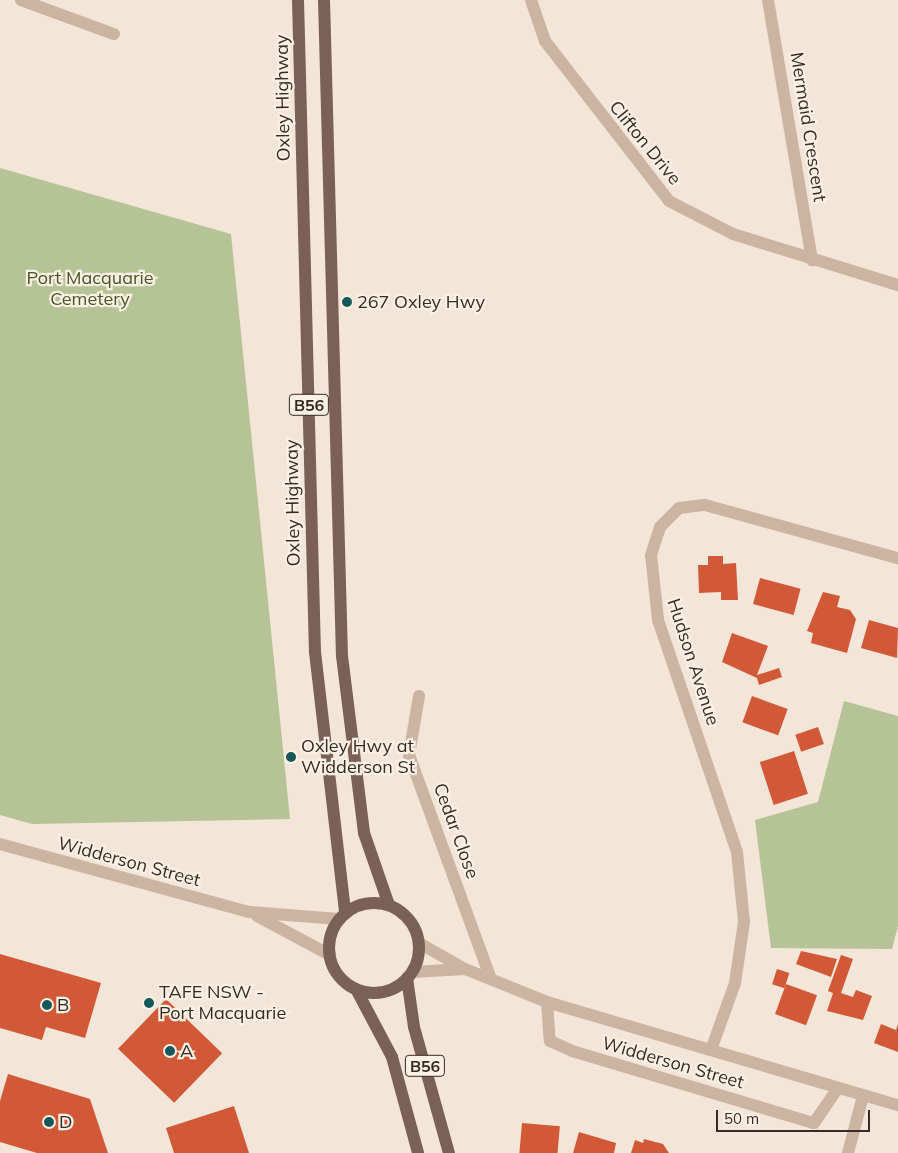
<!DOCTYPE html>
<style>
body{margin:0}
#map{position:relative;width:898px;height:1153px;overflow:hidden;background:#f3e5d7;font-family:Mulish,sans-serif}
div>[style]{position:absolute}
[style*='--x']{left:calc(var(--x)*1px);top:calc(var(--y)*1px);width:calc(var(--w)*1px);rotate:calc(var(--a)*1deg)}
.green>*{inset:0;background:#b5c396}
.building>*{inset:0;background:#d15937;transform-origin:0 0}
.minor>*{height:12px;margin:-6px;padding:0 6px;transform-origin:6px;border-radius:6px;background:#ccb4a2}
.major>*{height:12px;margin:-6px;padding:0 6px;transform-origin:6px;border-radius:6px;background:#7a6055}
.major>.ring{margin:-6px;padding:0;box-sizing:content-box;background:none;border:12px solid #7a6055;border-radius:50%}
.dots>*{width:14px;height:14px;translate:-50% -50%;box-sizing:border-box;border:2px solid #fbf0e4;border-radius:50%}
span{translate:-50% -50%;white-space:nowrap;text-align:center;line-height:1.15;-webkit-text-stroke:4.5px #fbf0e4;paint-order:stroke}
.shield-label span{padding:1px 4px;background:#fbf0e4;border:1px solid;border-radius:4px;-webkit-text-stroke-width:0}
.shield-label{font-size:16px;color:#362a25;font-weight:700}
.street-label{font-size:18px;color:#362a25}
.park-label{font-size:18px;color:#465727}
.poi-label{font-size:18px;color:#362a25}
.left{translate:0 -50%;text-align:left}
.scale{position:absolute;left:716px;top:1110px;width:154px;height:22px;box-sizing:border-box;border:2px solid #362a25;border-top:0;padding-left:6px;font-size:15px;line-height:18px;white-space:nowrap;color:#362a25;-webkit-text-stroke:4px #fbf0e4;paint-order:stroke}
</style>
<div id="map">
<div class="green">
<div style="clip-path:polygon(0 168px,231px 234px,290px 819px,32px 824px,0 815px)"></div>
<div style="clip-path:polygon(844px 701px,898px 716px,898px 926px,892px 949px,771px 948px,755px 820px,818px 802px)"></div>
</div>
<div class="building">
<div style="clip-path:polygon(708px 556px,723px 556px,723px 564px,736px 563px,738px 600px,721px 600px,721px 592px,699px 593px,698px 565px,708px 565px)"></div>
<div style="left:760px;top:578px;width:42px;height:27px;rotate:15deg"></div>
<div style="clip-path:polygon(823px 592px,840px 596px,837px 607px,850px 610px,856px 619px,847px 653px,811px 643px,813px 633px,807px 631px)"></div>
<div style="clip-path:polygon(869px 620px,898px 628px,897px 658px,861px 648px)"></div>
<div style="clip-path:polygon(732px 633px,768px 646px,757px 675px,779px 668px,782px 677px,759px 685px,757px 678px,722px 662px)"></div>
<div style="left:752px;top:696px;width:38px;height:28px;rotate:20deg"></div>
<div style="left:818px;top:727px;width:18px;height:24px;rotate:71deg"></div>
<div style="left:794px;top:751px;width:45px;height:36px;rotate:72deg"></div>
<div style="clip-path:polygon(801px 951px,837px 959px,831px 977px,796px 964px)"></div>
<div style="clip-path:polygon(0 954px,101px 983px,85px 1038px,46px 1027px,42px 1040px,0 1028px)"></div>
<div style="clip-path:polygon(841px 955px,853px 959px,841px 993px,853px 997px,856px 990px,872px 996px,863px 1020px,827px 1011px,833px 993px,828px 991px)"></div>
<div style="left:777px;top:969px;width:13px;height:16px;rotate:18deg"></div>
<div style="left:786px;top:984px;width:33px;height:32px;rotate:20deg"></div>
<div style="left:166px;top:999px;width:78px;height:69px;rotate:44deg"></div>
<div style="clip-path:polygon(881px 1024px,896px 1030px,898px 1024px,898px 1052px,874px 1043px)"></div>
<div style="clip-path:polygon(8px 1074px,90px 1099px,108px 1153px,37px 1153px,0 1142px,0 1101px)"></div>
<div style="clip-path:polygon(234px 1106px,249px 1153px,174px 1153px,166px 1128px)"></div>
<div style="left:522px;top:1123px;width:38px;height:30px;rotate:5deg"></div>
<div style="clip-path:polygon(579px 1132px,616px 1143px,614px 1153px,573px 1153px)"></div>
<div style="clip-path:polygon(644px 1139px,663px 1144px,669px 1153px,631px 1153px,635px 1140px,643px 1143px)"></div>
</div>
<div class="minor">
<div style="--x:21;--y:0;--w:99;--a:20.1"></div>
<div style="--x:531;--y:0;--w:43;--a:71.1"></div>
<div style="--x:545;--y:41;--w:202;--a:52.2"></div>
<div style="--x:669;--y:201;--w:72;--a:27.3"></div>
<div style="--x:733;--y:234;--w:173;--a:17.2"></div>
<div style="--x:768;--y:0;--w:264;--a:80.4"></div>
<div style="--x:419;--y:696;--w:60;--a:99.6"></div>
<div style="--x:409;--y:755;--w:235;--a:69.9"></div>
<div style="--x:0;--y:844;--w:258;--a:15.3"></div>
<div style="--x:249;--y:912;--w:90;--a:4.4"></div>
<div style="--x:257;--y:916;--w:83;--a:28.1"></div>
<div style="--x:419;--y:943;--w:53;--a:29.5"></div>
<div style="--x:465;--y:969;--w:88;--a:21.9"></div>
<div style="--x:547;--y:1002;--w:366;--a:16.4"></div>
<div style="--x:412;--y:972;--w:53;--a:-3.2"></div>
<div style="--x:547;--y:1002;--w:39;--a:86"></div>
<div style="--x:550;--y:1041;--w:24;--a:24"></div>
<div style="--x:572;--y:1051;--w:252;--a:16.6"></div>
<div style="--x:814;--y:1123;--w:42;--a:-55.6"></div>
<div style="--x:711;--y:1050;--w:71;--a:-70.3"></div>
<div style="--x:735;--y:983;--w:62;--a:-81.6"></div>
<div style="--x:744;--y:922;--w:70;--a:-95.7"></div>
<div style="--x:737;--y:852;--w:245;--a:-108.8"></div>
<div style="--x:658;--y:620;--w:65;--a:-96.1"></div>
<div style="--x:651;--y:555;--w:29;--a:-72"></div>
<div style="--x:660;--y:527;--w:27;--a:-45"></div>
<div style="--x:679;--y:508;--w:26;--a:-7"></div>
<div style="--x:705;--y:505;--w:200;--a:15.4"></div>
<div style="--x:848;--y:1153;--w:59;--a:-75.3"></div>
</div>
<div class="major">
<div style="--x:298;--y:0;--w:652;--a:88.51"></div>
<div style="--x:315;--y:652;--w:263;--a:83.4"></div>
<div style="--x:324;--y:0;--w:656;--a:88.43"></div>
<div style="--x:342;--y:656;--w:178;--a:82.9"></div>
<div style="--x:364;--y:833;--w:76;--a:70.9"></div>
<div class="ring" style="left:329px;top:903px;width:78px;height:78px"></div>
<div style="--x:407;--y:978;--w:49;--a:81.9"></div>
<div style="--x:414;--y:1027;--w:131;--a:74.5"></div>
<div style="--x:356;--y:989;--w:77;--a:62.1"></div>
<div style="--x:392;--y:1057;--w:99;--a:74.8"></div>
</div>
<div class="dots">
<div style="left:347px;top:302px;background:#17585b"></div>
<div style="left:291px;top:757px;background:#17585b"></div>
<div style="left:149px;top:1003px;background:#17585b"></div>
<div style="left:47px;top:1005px;background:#17585b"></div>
<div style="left:170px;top:1051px;background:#17585b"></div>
<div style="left:49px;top:1122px;background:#17585b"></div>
</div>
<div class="shield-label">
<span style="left:309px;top:405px">B56</span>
<span style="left:425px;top:1066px">B56</span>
</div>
<div class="street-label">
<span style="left:283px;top:98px;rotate:-91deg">Oxley Highway</span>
<span style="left:808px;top:127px;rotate:81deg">Mermaid Crescent</span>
<span style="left:645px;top:143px;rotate:51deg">Clifton Drive</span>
<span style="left:293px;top:503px;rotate:-91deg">Oxley Highway</span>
<span style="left:693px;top:662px;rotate:72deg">Hudson Avenue</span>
<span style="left:456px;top:831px;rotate:70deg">Cedar Close</span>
<span style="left:129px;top:862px;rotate:15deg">Widderson Street</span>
<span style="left:673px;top:1063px;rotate:16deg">Widderson Street</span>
</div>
<div class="park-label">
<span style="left:90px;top:289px">Port Macquarie<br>Cemetery</span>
</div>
<div class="poi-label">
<span class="left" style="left:357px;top:302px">267 Oxley Hwy</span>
<span class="left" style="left:301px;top:757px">Oxley Hwy at<br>Widderson St</span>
<span class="left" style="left:159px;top:1003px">TAFE NSW -<br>Port Macquarie</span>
<span class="left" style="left:57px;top:1005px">B</span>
<span class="left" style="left:180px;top:1051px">A</span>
<span class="left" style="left:59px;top:1122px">D</span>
</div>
<div class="scale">50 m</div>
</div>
